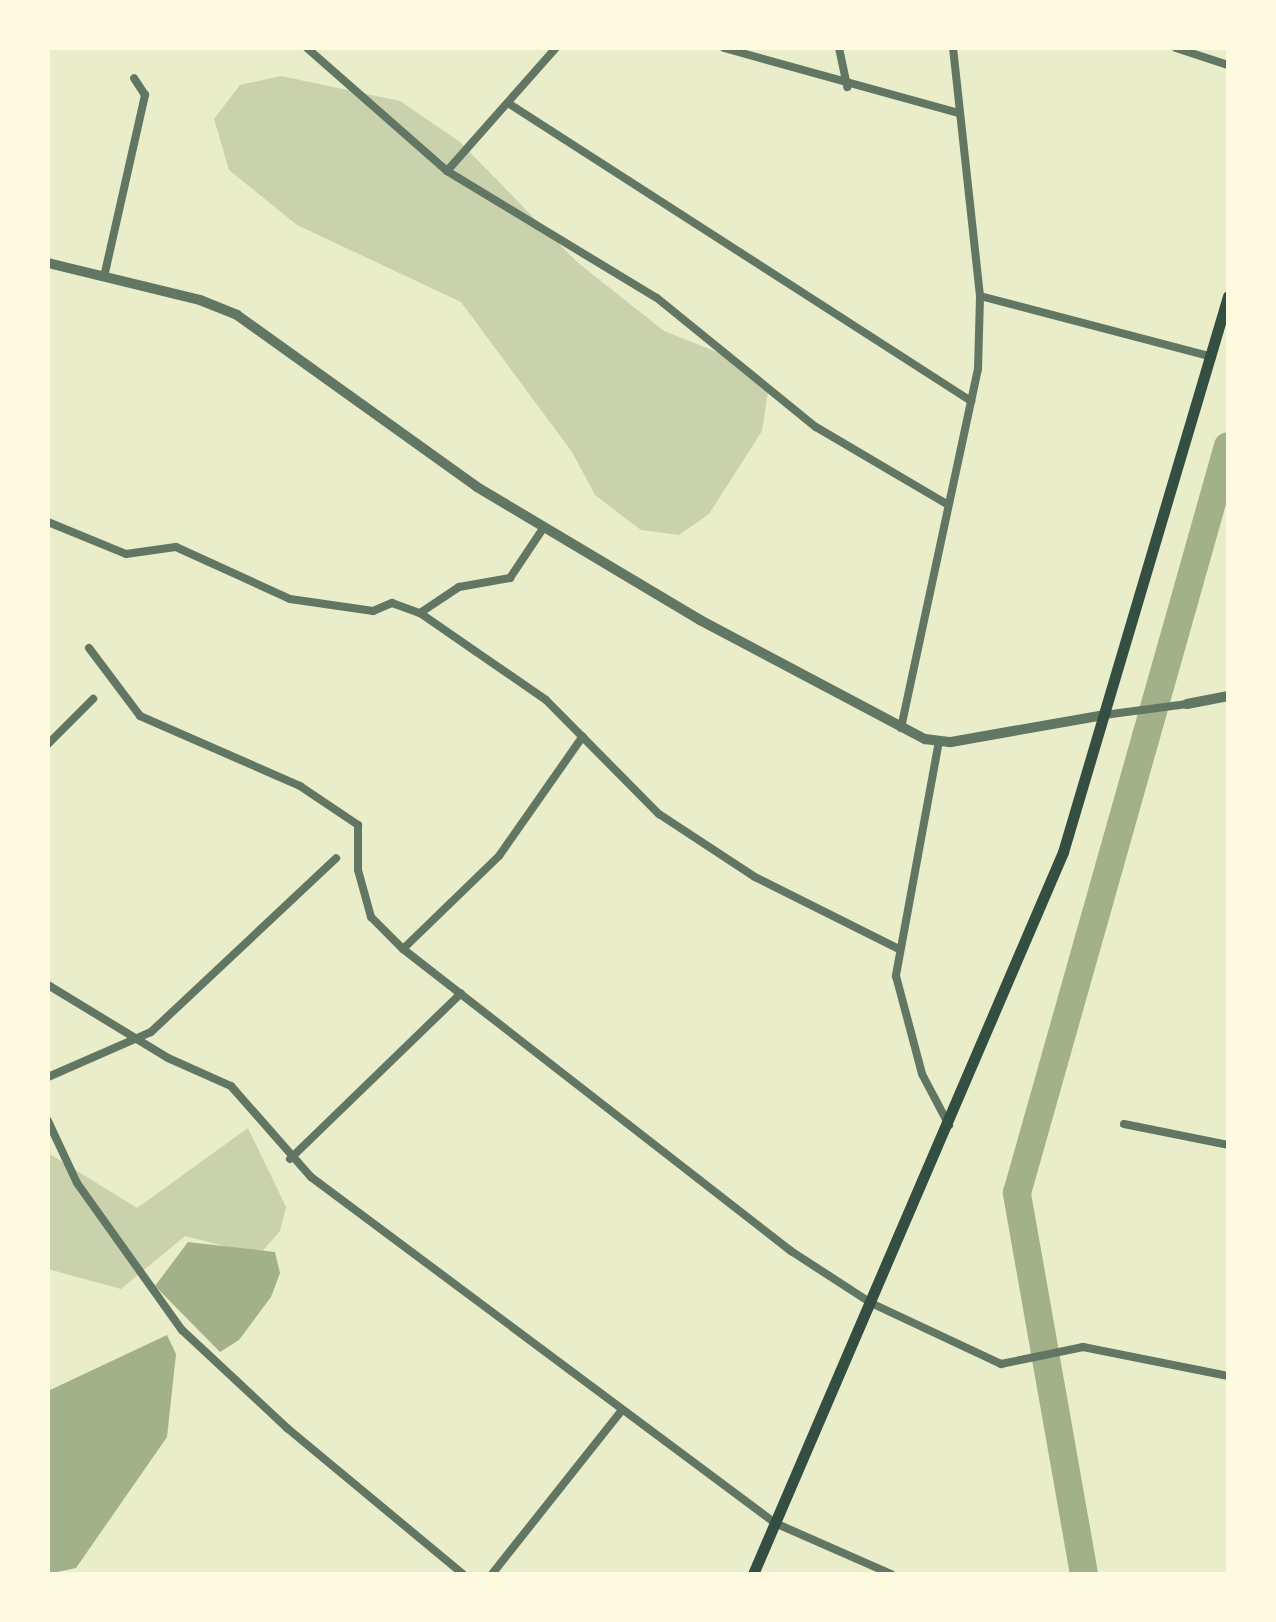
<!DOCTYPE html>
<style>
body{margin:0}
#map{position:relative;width:1276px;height:1622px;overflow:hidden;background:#e9edc9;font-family:Raleway,sans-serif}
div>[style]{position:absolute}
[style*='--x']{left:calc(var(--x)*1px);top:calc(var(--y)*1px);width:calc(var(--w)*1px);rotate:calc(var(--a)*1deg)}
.green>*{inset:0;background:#cad2ad}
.water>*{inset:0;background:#a3b18a}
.river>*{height:28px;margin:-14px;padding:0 14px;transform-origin:14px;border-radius:14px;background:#a3b18a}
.minor>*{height:8px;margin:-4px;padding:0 4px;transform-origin:4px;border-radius:4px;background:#617663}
.tertiary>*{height:10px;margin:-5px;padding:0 5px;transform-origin:5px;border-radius:5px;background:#617663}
.secondary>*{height:11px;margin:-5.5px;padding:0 5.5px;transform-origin:5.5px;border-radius:5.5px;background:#344e41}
span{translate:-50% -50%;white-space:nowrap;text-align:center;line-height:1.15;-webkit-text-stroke:8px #fefae0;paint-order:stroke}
.frame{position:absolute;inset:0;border:50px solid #fefae0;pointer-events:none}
</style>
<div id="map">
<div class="green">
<div style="clip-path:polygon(281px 76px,400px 101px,460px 142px,577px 262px,664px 331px,727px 356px,768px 392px,762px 431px,709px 514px,679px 535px,641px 530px,595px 495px,572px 452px,461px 302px,297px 225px,229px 170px,214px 119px,240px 85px)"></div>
<div style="clip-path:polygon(248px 1128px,286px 1207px,280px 1231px,259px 1255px,185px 1236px,121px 1289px,48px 1269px,48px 1153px,137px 1208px)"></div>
</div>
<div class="water">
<div style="clip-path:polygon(188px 1242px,275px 1252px,280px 1273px,271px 1297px,239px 1340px,220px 1352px,155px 1286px)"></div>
<div style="clip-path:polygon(167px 1335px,176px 1354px,167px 1437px,76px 1568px,48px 1574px,48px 1391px)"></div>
</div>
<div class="river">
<div style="--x:1084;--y:1574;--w:387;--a:-100"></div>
<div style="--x:1017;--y:1193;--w:776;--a:-74.23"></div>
</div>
<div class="minor">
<div style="--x:307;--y:48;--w:186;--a:41.3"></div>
<div style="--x:447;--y:171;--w:245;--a:31.2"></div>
<div style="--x:657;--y:298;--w:205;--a:39.1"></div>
<div style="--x:816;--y:427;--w:150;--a:30.5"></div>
<div style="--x:724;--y:48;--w:243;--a:15.5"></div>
<div style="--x:839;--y:48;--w:40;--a:78"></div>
<div style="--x:1176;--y:48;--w:55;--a:18.1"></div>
<div style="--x:508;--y:103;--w:551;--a:32.77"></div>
<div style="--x:447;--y:171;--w:164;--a:-48.5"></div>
<div style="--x:104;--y:277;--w:187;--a:-77.3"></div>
<div style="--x:145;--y:95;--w:20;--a:-123"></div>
<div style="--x:980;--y:296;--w:240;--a:14.7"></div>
<div style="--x:48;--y:522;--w:84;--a:22.3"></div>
<div style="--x:126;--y:554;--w:50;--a:-8"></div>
<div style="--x:176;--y:547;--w:125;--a:24.5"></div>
<div style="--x:290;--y:599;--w:84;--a:8.2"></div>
<div style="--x:373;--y:611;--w:21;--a:-23"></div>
<div style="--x:392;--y:603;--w:30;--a:20"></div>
<div style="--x:420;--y:613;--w:153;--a:34.6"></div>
<div style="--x:546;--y:700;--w:161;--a:45.3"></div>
<div style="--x:659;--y:814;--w:115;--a:33.3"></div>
<div style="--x:755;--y:877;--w:159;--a:26.6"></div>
<div style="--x:420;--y:613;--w:47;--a:-33.7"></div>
<div style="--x:459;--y:587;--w:52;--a:-10"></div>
<div style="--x:510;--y:578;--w:61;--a:-56.3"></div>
<div style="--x:89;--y:648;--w:85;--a:53.1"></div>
<div style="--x:140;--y:716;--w:175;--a:23.6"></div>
<div style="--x:300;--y:786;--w:70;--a:33.9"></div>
<div style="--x:358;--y:825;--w:45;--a:90"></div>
<div style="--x:358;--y:870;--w:49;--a:74.5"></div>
<div style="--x:371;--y:917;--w:45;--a:45"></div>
<div style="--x:403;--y:949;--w:492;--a:37.9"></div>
<div style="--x:791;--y:1251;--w:95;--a:33"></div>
<div style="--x:871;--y:1303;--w:144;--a:25.1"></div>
<div style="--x:1001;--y:1364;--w:84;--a:-11.7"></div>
<div style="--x:1083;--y:1347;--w:148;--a:11.3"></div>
<div style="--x:1104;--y:715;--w:84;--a:-7.5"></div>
<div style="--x:901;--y:728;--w:367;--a:-77.9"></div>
<div style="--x:978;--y:369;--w:73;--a:-88.4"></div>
<div style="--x:980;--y:296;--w:249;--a:-96.2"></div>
<div style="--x:939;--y:741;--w:239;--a:100.4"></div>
<div style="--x:896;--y:976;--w:101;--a:75.1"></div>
<div style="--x:922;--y:1074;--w:58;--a:62.1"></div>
<div style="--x:48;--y:744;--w:64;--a:-45"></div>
<div style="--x:403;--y:949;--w:134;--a:-44.1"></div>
<div style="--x:499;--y:856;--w:146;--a:-55"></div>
<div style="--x:48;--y:985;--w:140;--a:31.3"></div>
<div style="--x:168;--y:1058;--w:69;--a:24"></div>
<div style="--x:231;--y:1086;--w:121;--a:48.7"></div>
<div style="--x:311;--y:1177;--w:579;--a:36.71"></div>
<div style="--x:775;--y:1523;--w:127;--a:23.7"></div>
<div style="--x:48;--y:1077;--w:112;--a:-23.6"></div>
<div style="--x:151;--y:1032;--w:254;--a:-43.2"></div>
<div style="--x:48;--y:1121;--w:68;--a:64.9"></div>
<div style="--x:77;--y:1183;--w:181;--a:54.5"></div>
<div style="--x:182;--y:1330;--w:144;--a:43"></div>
<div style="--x:287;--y:1428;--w:229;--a:39.7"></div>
<div style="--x:1124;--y:1124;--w:106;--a:11.4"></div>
<div style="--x:290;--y:1159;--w:238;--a:-44.1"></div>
<div style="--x:492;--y:1574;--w:209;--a:-51.6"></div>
</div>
<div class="tertiary">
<div style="--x:48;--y:263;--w:156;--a:13.7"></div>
<div style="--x:200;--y:300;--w:40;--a:22"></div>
<div style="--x:237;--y:315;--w:295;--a:35.6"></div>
<div style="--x:477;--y:487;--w:260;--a:30.8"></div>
<div style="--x:700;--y:620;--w:255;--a:27.9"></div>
<div style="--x:925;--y:739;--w:26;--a:7"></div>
<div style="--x:951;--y:742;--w:155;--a:-10"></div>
<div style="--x:1187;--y:704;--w:42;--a:-11"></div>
</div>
<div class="secondary">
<div style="--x:753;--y:1574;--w:786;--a:-66.76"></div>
<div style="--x:1063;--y:852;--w:580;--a:-73.47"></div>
</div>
<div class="frame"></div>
</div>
